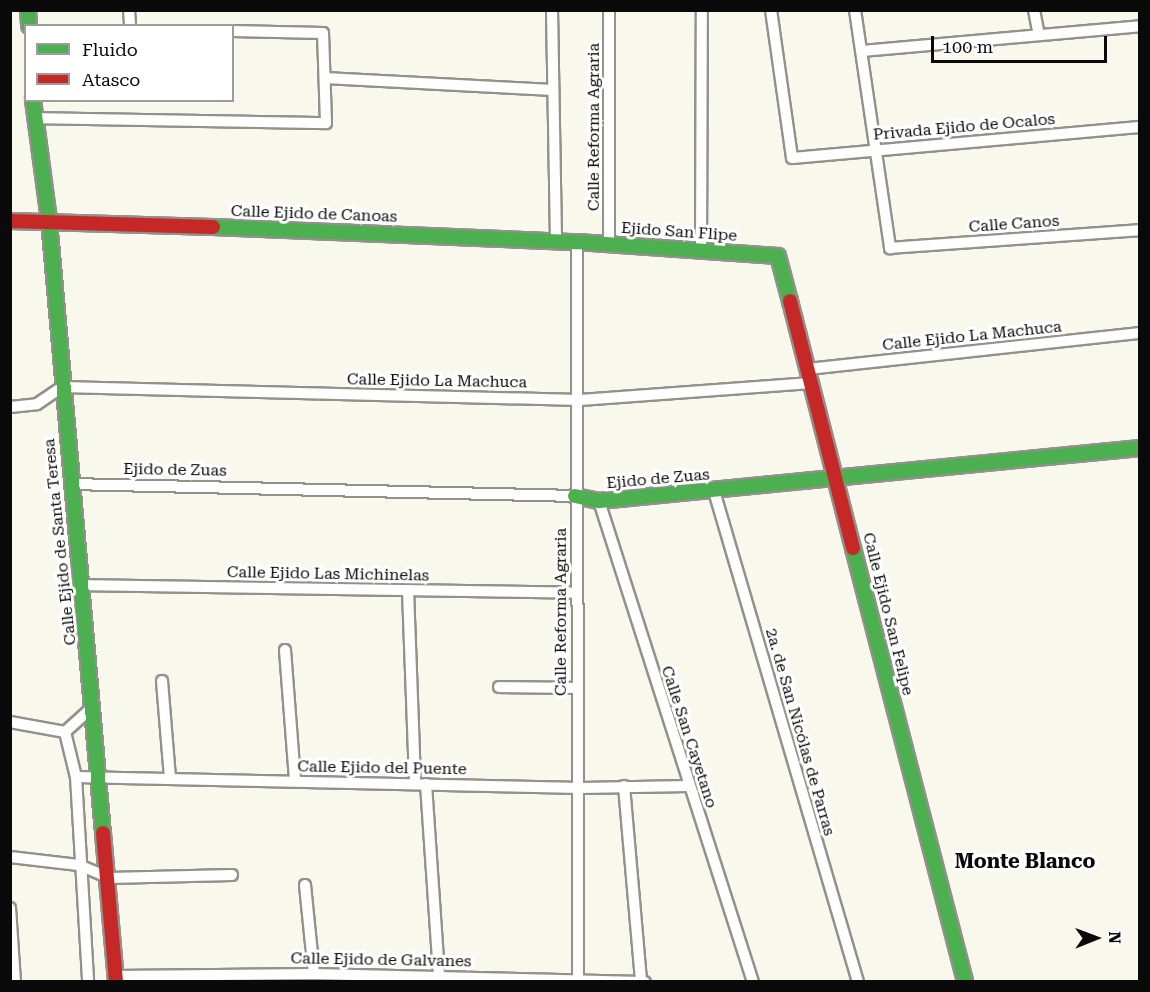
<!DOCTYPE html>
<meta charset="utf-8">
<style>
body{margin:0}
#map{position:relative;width:1150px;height:992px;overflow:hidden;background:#f9f8ed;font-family:"Roboto Serif",serif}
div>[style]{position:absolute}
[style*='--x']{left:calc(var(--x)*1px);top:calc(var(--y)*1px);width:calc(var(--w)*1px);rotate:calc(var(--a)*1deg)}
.roads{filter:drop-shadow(2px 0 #92918c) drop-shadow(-2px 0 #92918c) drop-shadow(0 2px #92918c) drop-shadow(0 -2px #92918c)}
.street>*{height:10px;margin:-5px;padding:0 5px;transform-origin:5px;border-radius:5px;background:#fefefc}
.fast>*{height:14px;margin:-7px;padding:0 7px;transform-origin:7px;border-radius:7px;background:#4caf50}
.jam>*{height:14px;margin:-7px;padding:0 7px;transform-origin:7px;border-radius:7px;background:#c62828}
span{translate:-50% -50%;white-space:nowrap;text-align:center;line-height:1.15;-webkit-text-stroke:6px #fff;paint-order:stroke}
.street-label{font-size:16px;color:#0a0a0a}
.quarter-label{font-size:20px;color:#0a0a0a;font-weight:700}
.frame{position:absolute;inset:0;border:12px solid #0a0a0a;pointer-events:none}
.legend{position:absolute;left:24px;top:24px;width:210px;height:78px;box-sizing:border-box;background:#fff;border:2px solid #9d9d9d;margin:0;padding:8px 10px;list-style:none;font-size:18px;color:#0a0a0a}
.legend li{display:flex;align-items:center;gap:12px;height:30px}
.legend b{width:30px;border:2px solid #9d9d9d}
.north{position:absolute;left:1066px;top:908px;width:60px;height:60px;-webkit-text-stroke:4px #fff;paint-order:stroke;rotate:89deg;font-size:16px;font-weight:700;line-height:24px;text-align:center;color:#0a0a0a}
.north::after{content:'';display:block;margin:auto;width:21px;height:27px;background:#0a0a0a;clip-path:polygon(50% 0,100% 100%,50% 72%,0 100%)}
.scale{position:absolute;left:931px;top:36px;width:176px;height:27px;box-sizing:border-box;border:3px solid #0a0a0a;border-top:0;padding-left:8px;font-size:18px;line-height:21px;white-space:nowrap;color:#0a0a0a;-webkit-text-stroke:4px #fff;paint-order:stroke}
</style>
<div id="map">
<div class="roads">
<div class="street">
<div style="--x:129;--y:10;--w:16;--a:86"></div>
<div style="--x:552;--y:10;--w:231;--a:89"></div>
<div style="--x:609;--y:10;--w:234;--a:90"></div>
<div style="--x:771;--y:10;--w:149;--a:81.9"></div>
<div style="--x:792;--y:158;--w:349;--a:-5.1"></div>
<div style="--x:855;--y:10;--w:241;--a:81.6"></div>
<div style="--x:890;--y:248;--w:251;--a:-4.1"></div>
<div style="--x:1034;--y:10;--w:25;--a:79"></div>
<div style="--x:862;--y:51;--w:279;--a:-5.1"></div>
<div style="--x:325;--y:78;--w:228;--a:3"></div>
<div style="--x:34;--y:118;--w:292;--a:1"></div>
<div style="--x:326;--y:123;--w:90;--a:-91.9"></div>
<div style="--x:323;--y:33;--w:91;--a:-178.7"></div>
<div style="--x:577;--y:242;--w:740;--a:89.92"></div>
<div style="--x:701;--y:251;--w:241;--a:-89.8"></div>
<div style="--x:808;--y:369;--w:334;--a:-6.2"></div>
<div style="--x:10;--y:407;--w:27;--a:-6"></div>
<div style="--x:37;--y:404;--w:30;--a:-34"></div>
<div style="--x:62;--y:387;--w:518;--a:1.44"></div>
<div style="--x:580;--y:400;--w:232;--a:-4.2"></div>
<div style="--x:71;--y:484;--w:504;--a:1.36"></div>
<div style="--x:714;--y:491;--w:512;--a:73.65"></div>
<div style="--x:599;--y:501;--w:505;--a:72.25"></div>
<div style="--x:80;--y:585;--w:495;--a:0.9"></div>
<div style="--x:408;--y:590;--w:192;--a:87.9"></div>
<div style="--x:285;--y:650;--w:131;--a:85.6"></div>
<div style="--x:162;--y:681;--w:97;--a:85.3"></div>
<div style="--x:499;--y:687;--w:77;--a:0.7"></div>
<div style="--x:10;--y:722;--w:56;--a:10.3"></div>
<div style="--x:65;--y:732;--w:46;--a:76.3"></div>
<div style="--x:76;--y:777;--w:205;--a:86.6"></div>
<div style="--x:65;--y:732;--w:38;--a:-42"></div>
<div style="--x:76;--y:777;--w:505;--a:1.25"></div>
<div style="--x:581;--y:788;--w:107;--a:-1.1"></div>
<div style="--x:426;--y:784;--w:192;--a:86.1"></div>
<div style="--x:624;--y:786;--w:197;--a:85"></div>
<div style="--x:10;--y:857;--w:69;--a:6.6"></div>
<div style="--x:79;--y:865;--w:33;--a:23"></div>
<div style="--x:109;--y:878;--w:123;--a:-1.4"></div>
<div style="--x:305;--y:885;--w:89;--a:84.2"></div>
<div style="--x:10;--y:908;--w:74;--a:86.1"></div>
<div style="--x:116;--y:976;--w:198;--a:-0.6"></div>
<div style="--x:314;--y:974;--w:331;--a:1.4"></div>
</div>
<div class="fast">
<div style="--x:28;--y:10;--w:16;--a:86"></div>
<div style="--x:33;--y:100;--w:121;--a:82.4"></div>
<div style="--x:49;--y:220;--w:615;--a:84.97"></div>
<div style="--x:213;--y:227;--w:364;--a:2.4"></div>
<div style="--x:577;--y:242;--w:201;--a:4"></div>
<div style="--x:778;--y:256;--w:47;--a:75.1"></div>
<div style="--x:575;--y:496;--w:25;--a:12"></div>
<div style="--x:599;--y:501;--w:544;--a:-5.6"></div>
<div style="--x:853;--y:548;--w:448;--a:75.5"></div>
</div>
<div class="jam">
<div style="--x:10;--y:221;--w:203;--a:1.7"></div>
<div style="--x:790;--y:301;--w:255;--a:75.7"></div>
<div style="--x:103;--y:833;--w:150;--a:85"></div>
</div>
</div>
<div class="street-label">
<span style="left:594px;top:127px;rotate:-90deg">Calle Reforma Agraria</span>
<span style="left:964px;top:127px;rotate:-5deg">Privada Ejido de Ocalos</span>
<span style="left:314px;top:214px;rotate:2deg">Calle Ejido de Canoas</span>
<span style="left:1014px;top:224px;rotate:-4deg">Calle Canos</span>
<span style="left:679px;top:232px;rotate:4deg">Ejido San Flipe</span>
<span style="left:972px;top:336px;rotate:-6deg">Calle Ejido La Machuca</span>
<span style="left:437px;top:381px;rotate:1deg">Calle Ejido La Machuca</span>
<span style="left:175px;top:470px;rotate:1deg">Ejido de Zuas</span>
<span style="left:658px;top:479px;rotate:-5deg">Ejido de Zuas</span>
<span style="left:60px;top:542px;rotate:-96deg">Calle Ejido de Santa Teresa</span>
<span style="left:328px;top:574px;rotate:1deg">Calle Ejido Las Michinelas</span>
<span style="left:561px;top:612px;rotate:-90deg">Calle Reforma Agraria</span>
<span style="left:888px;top:614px;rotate:76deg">Calle Ejido San Felipe</span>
<span style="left:800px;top:732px;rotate:74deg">2a. de San Nicólas de Parras</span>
<span style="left:689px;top:737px;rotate:72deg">Calle San Cayetano</span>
<span style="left:382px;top:768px;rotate:1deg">Calle Ejido del Puente</span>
<span style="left:381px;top:960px;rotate:1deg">Calle Ejido de Galvanes</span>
</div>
<div class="quarter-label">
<span style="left:1025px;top:861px">Monte Blanco</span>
</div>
<div class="frame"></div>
<ul class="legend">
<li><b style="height:8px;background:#4caf50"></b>Fluido</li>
<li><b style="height:8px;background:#c62828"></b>Atasco</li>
</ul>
<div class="north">N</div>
<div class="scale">100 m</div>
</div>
